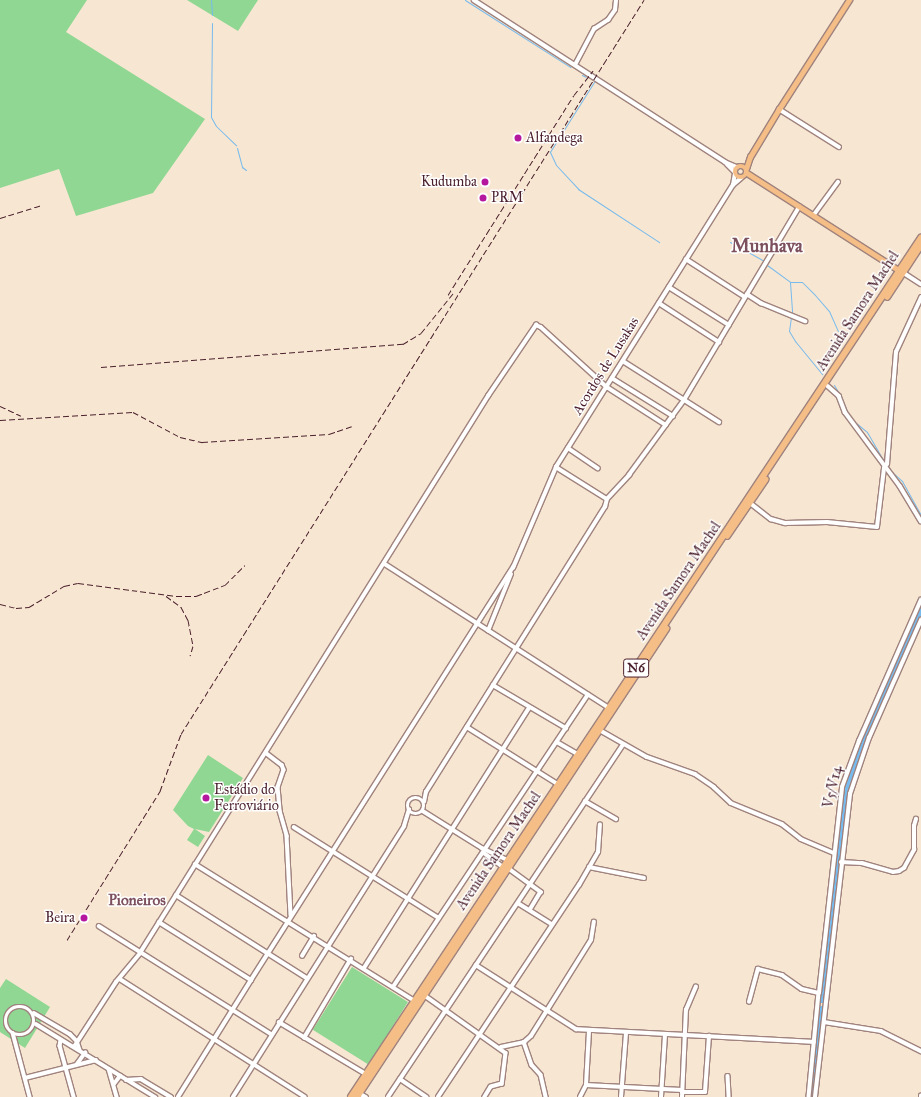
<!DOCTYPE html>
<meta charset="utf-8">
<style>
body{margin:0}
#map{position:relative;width:921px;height:1097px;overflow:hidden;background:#f7e7d2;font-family:"IM FELL Great Primer",serif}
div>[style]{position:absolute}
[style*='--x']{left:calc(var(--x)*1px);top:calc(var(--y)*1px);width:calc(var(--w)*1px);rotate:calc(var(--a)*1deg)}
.green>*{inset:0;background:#8fd792;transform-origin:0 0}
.water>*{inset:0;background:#77baed}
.stream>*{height:1px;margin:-0.5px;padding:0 0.5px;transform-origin:0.5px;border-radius:0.5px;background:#77baed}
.roads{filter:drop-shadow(1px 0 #a0837e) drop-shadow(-1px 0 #a0837e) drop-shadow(0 1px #a0837e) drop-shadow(0 -1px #a0837e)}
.minor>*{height:3.5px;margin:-1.75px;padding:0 1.75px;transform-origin:1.75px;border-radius:1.75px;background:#fff}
.minor>.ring{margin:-1.75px;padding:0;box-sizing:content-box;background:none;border:3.5px solid #fff;border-radius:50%}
.major>*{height:4.5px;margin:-2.25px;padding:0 2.25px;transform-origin:2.25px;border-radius:2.25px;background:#f6be87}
.major>.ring{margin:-2.25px;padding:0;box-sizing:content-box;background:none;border:4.5px solid #f6be87;border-radius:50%}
.highway>*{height:5.5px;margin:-2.75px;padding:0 2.75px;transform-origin:2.75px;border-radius:2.75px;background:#f6be87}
.rail>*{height:1px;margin-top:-0.5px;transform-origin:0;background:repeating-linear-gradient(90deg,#4a1f2b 0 6px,transparent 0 9px)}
.dots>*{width:11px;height:11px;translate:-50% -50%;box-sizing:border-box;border:2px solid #fff;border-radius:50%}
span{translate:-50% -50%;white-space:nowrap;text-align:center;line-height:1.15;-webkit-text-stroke:3px #fff;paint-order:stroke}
.shield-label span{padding:1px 3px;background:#fff;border:1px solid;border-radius:3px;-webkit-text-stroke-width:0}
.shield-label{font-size:13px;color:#4a1f2b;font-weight:700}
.poi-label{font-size:14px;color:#4a1f2b}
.left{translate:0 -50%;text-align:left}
.right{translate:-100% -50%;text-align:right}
.street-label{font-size:14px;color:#4a1f2b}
.neighbourhood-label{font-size:15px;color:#7d505e;font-weight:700}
.district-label{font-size:18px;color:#7d505e;font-weight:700}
</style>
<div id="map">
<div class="green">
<div style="clip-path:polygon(0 0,87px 0,66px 32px,205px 119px,153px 193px,76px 216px,59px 169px,0 188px)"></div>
<div style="clip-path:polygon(187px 0,258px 0,238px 31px)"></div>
<div style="clip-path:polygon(208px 755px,243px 778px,209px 832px,195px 829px,205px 836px,198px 847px,187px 840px,194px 829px,188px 826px,173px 810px)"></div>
<div style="left:352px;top:967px;width:66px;height:74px;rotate:32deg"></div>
<div style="clip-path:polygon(6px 979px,50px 1007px,25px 1048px,0 1032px,0 988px)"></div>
</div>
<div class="water">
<div style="clip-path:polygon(921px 605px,921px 617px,850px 784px,825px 998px,824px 1003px,819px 1003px,843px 790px,850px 768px)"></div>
<div style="clip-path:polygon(819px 1006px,823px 1006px,814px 1097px,811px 1097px)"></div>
</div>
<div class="stream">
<div style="--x:211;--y:0;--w:15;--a:86"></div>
<div style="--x:465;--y:0;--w:125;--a:32.5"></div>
<div style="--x:212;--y:23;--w:94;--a:90.6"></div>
<div style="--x:211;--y:117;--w:10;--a:61"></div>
<div style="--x:216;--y:126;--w:28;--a:44"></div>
<div style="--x:582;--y:75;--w:4;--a:27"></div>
<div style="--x:594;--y:82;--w:83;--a:122.2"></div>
<div style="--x:550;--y:152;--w:14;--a:65"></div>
<div style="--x:556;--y:165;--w:33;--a:47"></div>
<div style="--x:578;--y:189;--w:97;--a:33.2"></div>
<div style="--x:237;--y:148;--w:20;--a:75"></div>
<div style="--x:242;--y:167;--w:5;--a:37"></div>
<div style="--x:730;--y:242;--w:39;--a:29"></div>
<div style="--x:767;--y:265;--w:29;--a:36"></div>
<div style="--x:790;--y:282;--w:32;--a:86"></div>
<div style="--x:790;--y:282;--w:12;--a:0"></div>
<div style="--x:802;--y:282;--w:18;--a:45"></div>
<div style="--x:815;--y:295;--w:21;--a:49"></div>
<div style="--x:829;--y:311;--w:22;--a:66"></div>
<div style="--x:791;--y:317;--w:14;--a:98"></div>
<div style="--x:789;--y:331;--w:12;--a:59"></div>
<div style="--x:795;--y:341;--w:43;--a:50.7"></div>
<div style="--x:834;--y:385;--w:12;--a:59"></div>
<div style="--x:842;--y:399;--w:15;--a:67"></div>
<div style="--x:856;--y:423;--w:14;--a:39"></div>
<div style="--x:867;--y:432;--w:32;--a:60"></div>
<div style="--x:891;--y:471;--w:15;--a:42"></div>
<div style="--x:902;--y:481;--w:39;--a:61"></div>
</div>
<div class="roads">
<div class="minor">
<div style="--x:474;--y:0;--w:299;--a:32.8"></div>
<div style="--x:725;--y:162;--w:13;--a:23"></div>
<div style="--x:575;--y:65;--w:41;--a:-62.2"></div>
<div style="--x:594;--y:29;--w:17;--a:-33"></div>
<div style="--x:608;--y:20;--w:12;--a:-55"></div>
<div style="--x:615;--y:10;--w:10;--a:-84"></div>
<div style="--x:779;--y:109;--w:71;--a:32.3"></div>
<div style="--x:727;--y:164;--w:10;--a:45"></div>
<div style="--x:733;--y:185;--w:11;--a:-80"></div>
<div style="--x:813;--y:216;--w:42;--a:-53.7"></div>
<div style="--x:686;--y:259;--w:70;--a:32.8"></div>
<div style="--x:904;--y:273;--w:20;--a:33"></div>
<div style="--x:669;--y:287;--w:71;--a:32.3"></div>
<div style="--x:747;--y:294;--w:17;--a:33"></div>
<div style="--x:761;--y:303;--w:48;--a:22.2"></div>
<div style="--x:659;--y:303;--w:72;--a:33"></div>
<div style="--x:623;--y:361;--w:114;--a:32.4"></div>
<div style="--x:612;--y:378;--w:72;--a:31.9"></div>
<div style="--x:828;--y:386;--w:15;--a:42"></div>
<div style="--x:839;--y:396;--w:17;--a:69"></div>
<div style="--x:845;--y:412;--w:92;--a:53.4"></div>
<div style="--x:900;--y:486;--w:41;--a:59"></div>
<div style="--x:568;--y:448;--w:36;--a:34"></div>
<div style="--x:556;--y:467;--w:60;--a:32.1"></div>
<div style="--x:749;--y:502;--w:28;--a:38"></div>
<div style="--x:771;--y:519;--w:15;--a:16"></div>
<div style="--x:785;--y:523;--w:42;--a:-1.4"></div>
<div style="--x:827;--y:522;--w:50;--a:5.7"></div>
<div style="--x:877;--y:527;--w:59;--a:-83.2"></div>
<div style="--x:884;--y:468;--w:5;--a:-53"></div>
<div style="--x:887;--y:464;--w:112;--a:-85.4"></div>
<div style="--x:896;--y:352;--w:60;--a:-65.2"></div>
<div style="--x:385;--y:564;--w:266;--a:32.7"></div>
<div style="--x:513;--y:568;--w:110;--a:-66.9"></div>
<div style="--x:556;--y:467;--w:333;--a:-57.9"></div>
<div style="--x:733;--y:185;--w:11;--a:-41"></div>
<div style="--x:488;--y:631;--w:61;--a:-68"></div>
<div style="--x:493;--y:685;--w:85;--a:30.5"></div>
<div style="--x:467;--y:727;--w:107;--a:32.1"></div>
<div style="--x:598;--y:729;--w:56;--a:29.7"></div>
<div style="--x:647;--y:757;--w:51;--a:19.5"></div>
<div style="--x:695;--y:774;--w:23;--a:34"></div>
<div style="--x:714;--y:787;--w:23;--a:43"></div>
<div style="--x:731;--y:803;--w:55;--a:22.4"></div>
<div style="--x:782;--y:824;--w:24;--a:38"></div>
<div style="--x:801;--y:839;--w:36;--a:23"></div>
<div style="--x:557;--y:742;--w:24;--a:30"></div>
<div style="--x:266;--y:753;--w:20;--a:37"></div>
<div style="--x:282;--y:765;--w:5;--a:68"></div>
<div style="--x:284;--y:770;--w:18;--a:109"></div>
<div style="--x:278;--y:787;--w:24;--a:85"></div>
<div style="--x:280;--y:811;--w:26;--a:74"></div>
<div style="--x:287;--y:836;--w:79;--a:87.1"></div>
<div class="ring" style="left:408px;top:798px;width:12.5px;height:12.5px"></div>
<div style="--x:585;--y:801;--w:36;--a:30"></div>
<div style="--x:424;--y:802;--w:10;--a:-79"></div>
<div style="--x:426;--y:792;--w:337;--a:-57.9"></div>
<div style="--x:605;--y:507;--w:8;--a:-76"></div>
<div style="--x:607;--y:499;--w:33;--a:-47"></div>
<div style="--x:629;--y:475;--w:93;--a:-53.7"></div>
<div style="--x:684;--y:400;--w:225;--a:-59.2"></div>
<div style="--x:423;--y:811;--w:70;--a:32.1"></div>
<div style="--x:482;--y:848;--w:29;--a:25"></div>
<div style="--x:294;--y:827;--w:171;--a:32.1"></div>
<div style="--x:484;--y:853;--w:24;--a:36"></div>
<div style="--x:841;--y:862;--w:21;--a:3"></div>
<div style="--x:862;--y:863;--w:32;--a:16"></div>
<div style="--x:893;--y:872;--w:6;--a:-9"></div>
<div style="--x:899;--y:871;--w:6;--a:-31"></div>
<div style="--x:904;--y:868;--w:21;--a:-61"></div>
<div style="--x:914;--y:850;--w:24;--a:-90"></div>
<div style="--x:914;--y:826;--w:7;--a:-74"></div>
<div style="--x:195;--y:864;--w:259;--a:31.9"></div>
<div style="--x:589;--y:867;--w:56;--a:11.3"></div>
<div style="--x:508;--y:868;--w:41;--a:36"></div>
<div style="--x:541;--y:892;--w:21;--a:121"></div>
<div style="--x:176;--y:895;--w:155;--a:32.4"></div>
<div style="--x:518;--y:903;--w:40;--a:32"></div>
<div style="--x:159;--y:922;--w:109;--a:32.2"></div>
<div style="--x:251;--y:980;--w:490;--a:-57.6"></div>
<div style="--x:99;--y:926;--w:203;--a:32.1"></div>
<div style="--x:302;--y:956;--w:23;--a:-59"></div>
<div style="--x:476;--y:965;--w:119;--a:32.6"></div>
<div style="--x:576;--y:1029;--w:238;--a:3.1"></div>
<div style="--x:364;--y:968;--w:308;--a:-57.6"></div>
<div style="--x:120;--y:979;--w:219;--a:32.5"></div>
<div style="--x:393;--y:987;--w:351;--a:-56.3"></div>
<div style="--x:819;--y:993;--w:207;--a:-83.6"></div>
<div style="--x:842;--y:787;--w:49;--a:-69.7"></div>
<div style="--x:859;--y:741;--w:154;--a:-66.3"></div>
<div style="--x:424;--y:995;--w:100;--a:35.3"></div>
<div style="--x:506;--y:1053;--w:31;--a:97"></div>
<div style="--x:502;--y:1084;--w:11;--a:165"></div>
<div style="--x:491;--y:1087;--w:12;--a:121"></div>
<div style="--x:749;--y:1002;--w:34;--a:-75"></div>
<div style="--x:758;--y:969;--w:25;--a:14"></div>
<div style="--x:782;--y:975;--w:24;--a:35"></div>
<div style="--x:802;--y:989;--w:17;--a:13"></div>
<div style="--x:819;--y:993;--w:104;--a:95.5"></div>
<div class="ring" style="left:6px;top:1007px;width:24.5px;height:24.5px"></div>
<div style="--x:34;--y:1013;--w:42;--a:30.3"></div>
<div style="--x:70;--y:1034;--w:10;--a:45"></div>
<div style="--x:77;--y:1041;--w:9;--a:72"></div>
<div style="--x:279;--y:1022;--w:101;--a:30.9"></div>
<div style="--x:824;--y:1022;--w:58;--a:9"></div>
<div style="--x:881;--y:1031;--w:45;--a:26.6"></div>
<div style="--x:36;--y:1024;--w:140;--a:31.5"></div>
<div style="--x:13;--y:1033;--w:66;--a:75.1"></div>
<div style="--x:304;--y:1038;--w:92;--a:-59.3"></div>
<div style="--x:61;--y:1040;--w:6;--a:99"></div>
<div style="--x:60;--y:1046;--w:53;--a:74.6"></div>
<div style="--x:524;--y:1042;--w:24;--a:71"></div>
<div style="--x:532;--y:1065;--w:13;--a:48"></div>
<div style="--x:541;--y:1075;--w:23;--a:77"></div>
<div style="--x:74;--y:1047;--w:77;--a:-57.1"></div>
<div style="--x:116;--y:982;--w:38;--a:-50"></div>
<div style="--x:140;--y:953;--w:657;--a:-58"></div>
<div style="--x:488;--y:396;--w:86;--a:-55.9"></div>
<div style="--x:536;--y:325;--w:5;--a:22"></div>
<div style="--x:541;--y:327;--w:89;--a:42.3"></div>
<div style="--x:607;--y:387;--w:70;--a:32.8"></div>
<div style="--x:501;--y:1047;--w:24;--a:-12"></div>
<div style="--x:524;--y:1042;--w:9;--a:-41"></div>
<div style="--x:531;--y:1036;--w:113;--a:-58"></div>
<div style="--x:591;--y:940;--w:18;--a:-81"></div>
<div style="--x:77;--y:1064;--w:14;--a:-54"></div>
<div style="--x:109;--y:1069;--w:29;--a:74"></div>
<div style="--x:728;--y:1076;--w:21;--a:87"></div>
<div style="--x:25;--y:1078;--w:73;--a:-14.2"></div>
<div style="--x:400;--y:1079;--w:32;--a:34"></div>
<div style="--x:126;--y:1080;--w:15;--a:-4"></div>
<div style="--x:141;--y:1079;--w:35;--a:31"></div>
<div style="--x:114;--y:1084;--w:10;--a:-53"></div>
<div style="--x:586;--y:1085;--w:96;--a:3"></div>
<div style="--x:682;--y:1092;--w:23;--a:0"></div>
<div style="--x:705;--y:1092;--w:56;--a:-85.9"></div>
<div style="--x:359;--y:1093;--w:8;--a:30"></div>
<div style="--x:178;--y:1097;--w:138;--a:-58"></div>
<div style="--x:233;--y:1097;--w:320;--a:-57.7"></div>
<div style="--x:404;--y:826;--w:17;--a:-73"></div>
<div style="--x:388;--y:1097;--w:423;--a:-56.3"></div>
<div style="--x:438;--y:1097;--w:255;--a:-56.4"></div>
<div style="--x:579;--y:885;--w:38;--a:-60"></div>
<div style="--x:598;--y:852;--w:27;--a:-86"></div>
<div style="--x:580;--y:1097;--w:13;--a:-63"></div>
<div style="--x:586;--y:1085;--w:54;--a:-86.8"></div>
<div style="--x:621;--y:1097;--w:63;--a:-85.5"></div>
<div style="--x:661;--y:1097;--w:62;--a:-86.3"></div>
<div style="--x:682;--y:1097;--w:87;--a:-87.4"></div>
<div style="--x:686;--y:1010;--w:25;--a:-67"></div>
<div style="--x:815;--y:1097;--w:305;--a:-83.4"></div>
<div style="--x:850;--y:794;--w:59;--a:-71.3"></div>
<div style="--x:869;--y:738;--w:129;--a:-66.2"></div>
<div style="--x:921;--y:1097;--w:1;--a:-90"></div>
</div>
<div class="major">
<div class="ring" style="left:735px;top:166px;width:7.5px;height:7.5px"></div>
<div style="--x:746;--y:169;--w:13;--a:-72"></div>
<div style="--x:750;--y:157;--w:56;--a:-58.9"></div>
<div style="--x:779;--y:109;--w:130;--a:-57.3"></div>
<div style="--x:747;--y:173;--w:184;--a:32.6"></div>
</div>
<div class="highway">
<div style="--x:887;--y:297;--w:62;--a:-56.8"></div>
<div style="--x:727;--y:536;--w:68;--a:-55.8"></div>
<div style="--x:351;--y:1097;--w:1031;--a:-56.43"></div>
<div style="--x:357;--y:1097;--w:561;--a:-56.56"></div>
</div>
</div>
<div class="rail">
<div style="--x:0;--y:218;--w:44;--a:-17.2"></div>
<div style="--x:448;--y:295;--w:236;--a:-57.8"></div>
<div style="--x:574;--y:95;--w:31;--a:-52"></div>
<div style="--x:101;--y:367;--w:303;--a:-4.4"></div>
<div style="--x:403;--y:344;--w:21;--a:-31"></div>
<div style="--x:421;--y:333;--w:54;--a:-51"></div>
<div style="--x:0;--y:406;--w:23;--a:25"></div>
<div style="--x:0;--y:420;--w:133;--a:-3.4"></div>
<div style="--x:133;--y:412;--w:53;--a:28"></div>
<div style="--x:180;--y:437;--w:23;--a:13"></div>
<div style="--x:202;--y:442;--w:127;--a:-3.6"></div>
<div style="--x:329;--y:434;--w:24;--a:-19"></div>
<div style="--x:166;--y:596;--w:19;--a:36"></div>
<div style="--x:181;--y:607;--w:15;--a:62"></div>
<div style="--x:188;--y:620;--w:26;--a:79"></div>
<div style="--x:193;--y:646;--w:10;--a:107"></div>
<div style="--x:0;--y:604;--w:16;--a:14"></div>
<div style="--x:16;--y:608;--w:13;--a:-4"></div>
<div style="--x:29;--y:607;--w:41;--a:-31"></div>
<div style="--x:64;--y:586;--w:14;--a:-12"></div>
<div style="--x:78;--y:583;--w:99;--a:7.6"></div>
<div style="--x:176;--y:596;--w:20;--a:0"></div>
<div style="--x:196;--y:596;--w:31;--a:-21"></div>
<div style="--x:225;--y:585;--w:28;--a:-45"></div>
<div style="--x:67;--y:940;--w:176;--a:-58"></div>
<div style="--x:160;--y:791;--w:61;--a:-69.8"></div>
<div style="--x:181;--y:734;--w:868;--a:-57.76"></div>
</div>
<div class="dots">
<div style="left:518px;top:138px;background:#b5179e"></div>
<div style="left:485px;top:182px;background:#b5179e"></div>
<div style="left:483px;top:198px;background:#b5179e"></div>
<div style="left:206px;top:798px;background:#b5179e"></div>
<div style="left:84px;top:918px;background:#b5179e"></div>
</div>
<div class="shield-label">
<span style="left:636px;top:668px">N6</span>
</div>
<div class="poi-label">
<span class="left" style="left:526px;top:138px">Alfandega</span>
<span class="right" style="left:477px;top:182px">Kudumba</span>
<span class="left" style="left:491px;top:198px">PRM</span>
<span class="left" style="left:214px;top:798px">Estádio do<br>Ferroviário</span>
<span class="right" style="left:75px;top:918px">Beira</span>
</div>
<div class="street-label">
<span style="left:858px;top:311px;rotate:-57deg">Avenida Samora Machel</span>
<span style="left:606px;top:366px;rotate:-58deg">Acordos de Lusakas</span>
<span style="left:679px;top:581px;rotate:-56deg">Avenida Samora Machel</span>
<span style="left:833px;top:787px;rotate:-77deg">V5/V14</span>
<span style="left:499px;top:851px;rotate:-56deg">Avenida Samora Machel</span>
</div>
<div class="neighbourhood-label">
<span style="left:137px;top:901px">Pioneiros</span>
</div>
<div class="district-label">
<span style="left:767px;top:246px">Munhava</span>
</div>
</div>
